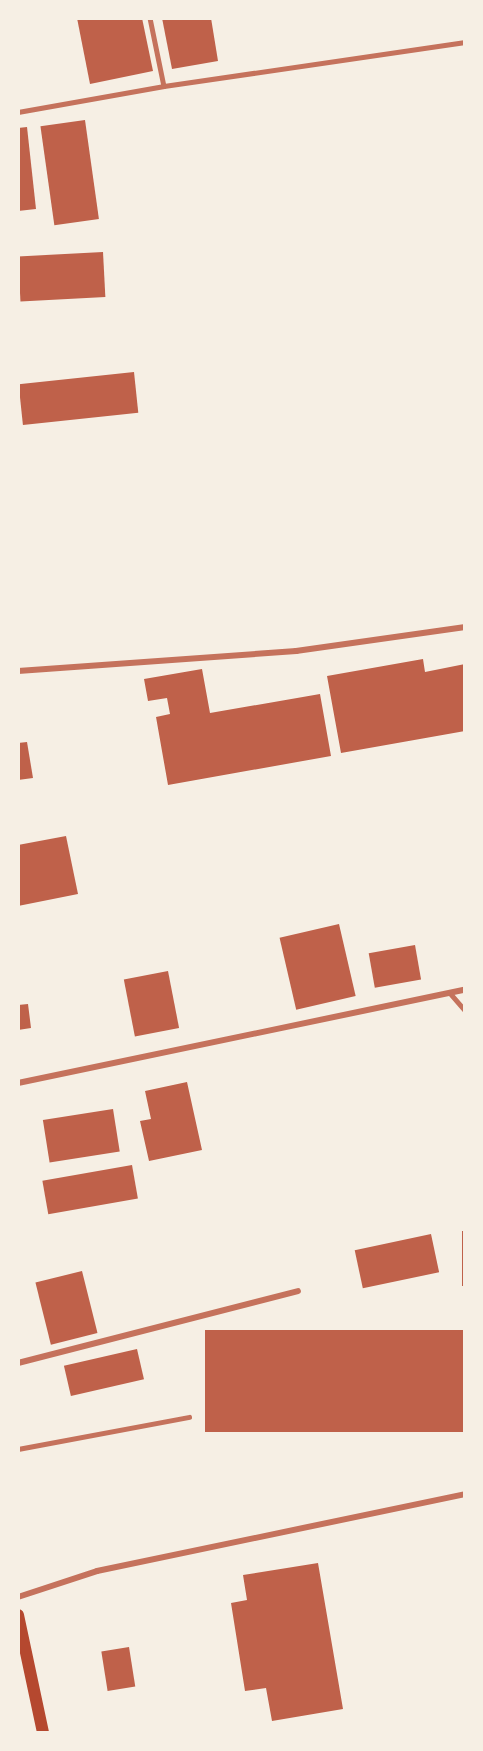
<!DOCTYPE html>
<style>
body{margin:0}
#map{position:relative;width:483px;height:1751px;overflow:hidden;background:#f6efe4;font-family:"Work Sans",sans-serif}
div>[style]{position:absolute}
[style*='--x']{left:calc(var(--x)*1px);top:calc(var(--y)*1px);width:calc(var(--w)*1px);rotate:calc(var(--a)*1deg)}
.building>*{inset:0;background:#bf614a;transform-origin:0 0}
.service>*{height:4.5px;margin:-2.25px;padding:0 2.25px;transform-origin:2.25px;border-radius:2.25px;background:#c5725c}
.minor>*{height:6px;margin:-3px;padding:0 3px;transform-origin:3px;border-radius:3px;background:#c5725c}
.secondary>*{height:12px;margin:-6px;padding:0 6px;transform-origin:6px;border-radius:6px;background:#b5482f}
span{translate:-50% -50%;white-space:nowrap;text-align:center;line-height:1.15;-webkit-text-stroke:6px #f6efe4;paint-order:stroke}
.frame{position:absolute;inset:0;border:20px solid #f6efe4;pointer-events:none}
</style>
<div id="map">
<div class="building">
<div style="clip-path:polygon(77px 18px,142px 18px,153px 71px,90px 84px)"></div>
<div style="clip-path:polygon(162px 18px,211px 18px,218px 61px,172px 69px)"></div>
<div style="left:85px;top:120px;width:100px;height:45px;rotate:82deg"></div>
<div style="clip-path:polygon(27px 127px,36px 209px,18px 211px,18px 128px)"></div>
<div style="left:103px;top:252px;width:45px;height:85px;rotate:87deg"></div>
<div style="left:134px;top:372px;width:41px;height:116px;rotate:84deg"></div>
<div style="clip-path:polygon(423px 659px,425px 672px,465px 664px,465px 731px,341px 753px,327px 676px)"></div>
<div style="clip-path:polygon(202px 669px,210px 713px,320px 694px,331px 756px,168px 785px,156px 717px,170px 714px,167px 698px,148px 701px,144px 679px)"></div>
<div style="clip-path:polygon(27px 742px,33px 778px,18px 780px,18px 743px)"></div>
<div style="clip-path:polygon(66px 836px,78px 894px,18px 906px,18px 845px)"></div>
<div style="left:339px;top:924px;width:74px;height:61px;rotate:77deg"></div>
<div style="left:415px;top:945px;width:35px;height:47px;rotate:80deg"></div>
<div style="left:168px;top:971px;width:58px;height:45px;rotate:79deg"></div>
<div style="clip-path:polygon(28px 1004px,31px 1028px,18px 1030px,18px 1005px)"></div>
<div style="clip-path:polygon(187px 1082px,202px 1150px,149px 1161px,140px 1121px,151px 1119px,145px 1091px)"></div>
<div style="left:113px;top:1109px;width:43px;height:71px;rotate:81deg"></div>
<div style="left:132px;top:1165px;width:34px;height:91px;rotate:80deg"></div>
<div style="left:462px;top:1231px;width:3px;height:55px"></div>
<div style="left:431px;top:1234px;width:39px;height:78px;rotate:78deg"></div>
<div style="left:82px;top:1271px;width:64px;height:48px;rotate:76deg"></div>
<div style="left:465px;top:1330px;width:102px;height:260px;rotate:90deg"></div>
<div style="left:137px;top:1349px;width:31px;height:75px;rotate:77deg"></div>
<div style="clip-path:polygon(318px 1563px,343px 1709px,272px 1721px,266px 1688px,245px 1691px,231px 1603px,247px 1600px,243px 1575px)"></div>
<div style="left:129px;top:1647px;width:40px;height:28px;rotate:81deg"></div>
</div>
<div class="service">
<div style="--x:150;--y:18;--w:69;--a:78.4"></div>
<div style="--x:18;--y:112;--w:148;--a:-10.1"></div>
<div style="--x:164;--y:86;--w:304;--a:-8.3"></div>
<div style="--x:450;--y:993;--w:23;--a:49"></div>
<div style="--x:18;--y:1449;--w:174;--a:-10.6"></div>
</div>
<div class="minor">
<div style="--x:18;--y:671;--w:279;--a:-4.1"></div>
<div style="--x:296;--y:651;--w:171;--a:-8.1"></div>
<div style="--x:18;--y:1083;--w:457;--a:-11.8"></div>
<div style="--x:18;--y:1363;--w:289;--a:-14.4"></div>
<div style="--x:18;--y:1597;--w:83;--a:-18.2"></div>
<div style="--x:97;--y:1571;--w:376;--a:-11.8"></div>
</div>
<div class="secondary">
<div style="--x:18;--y:1615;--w:121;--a:78"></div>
</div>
<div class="frame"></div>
</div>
